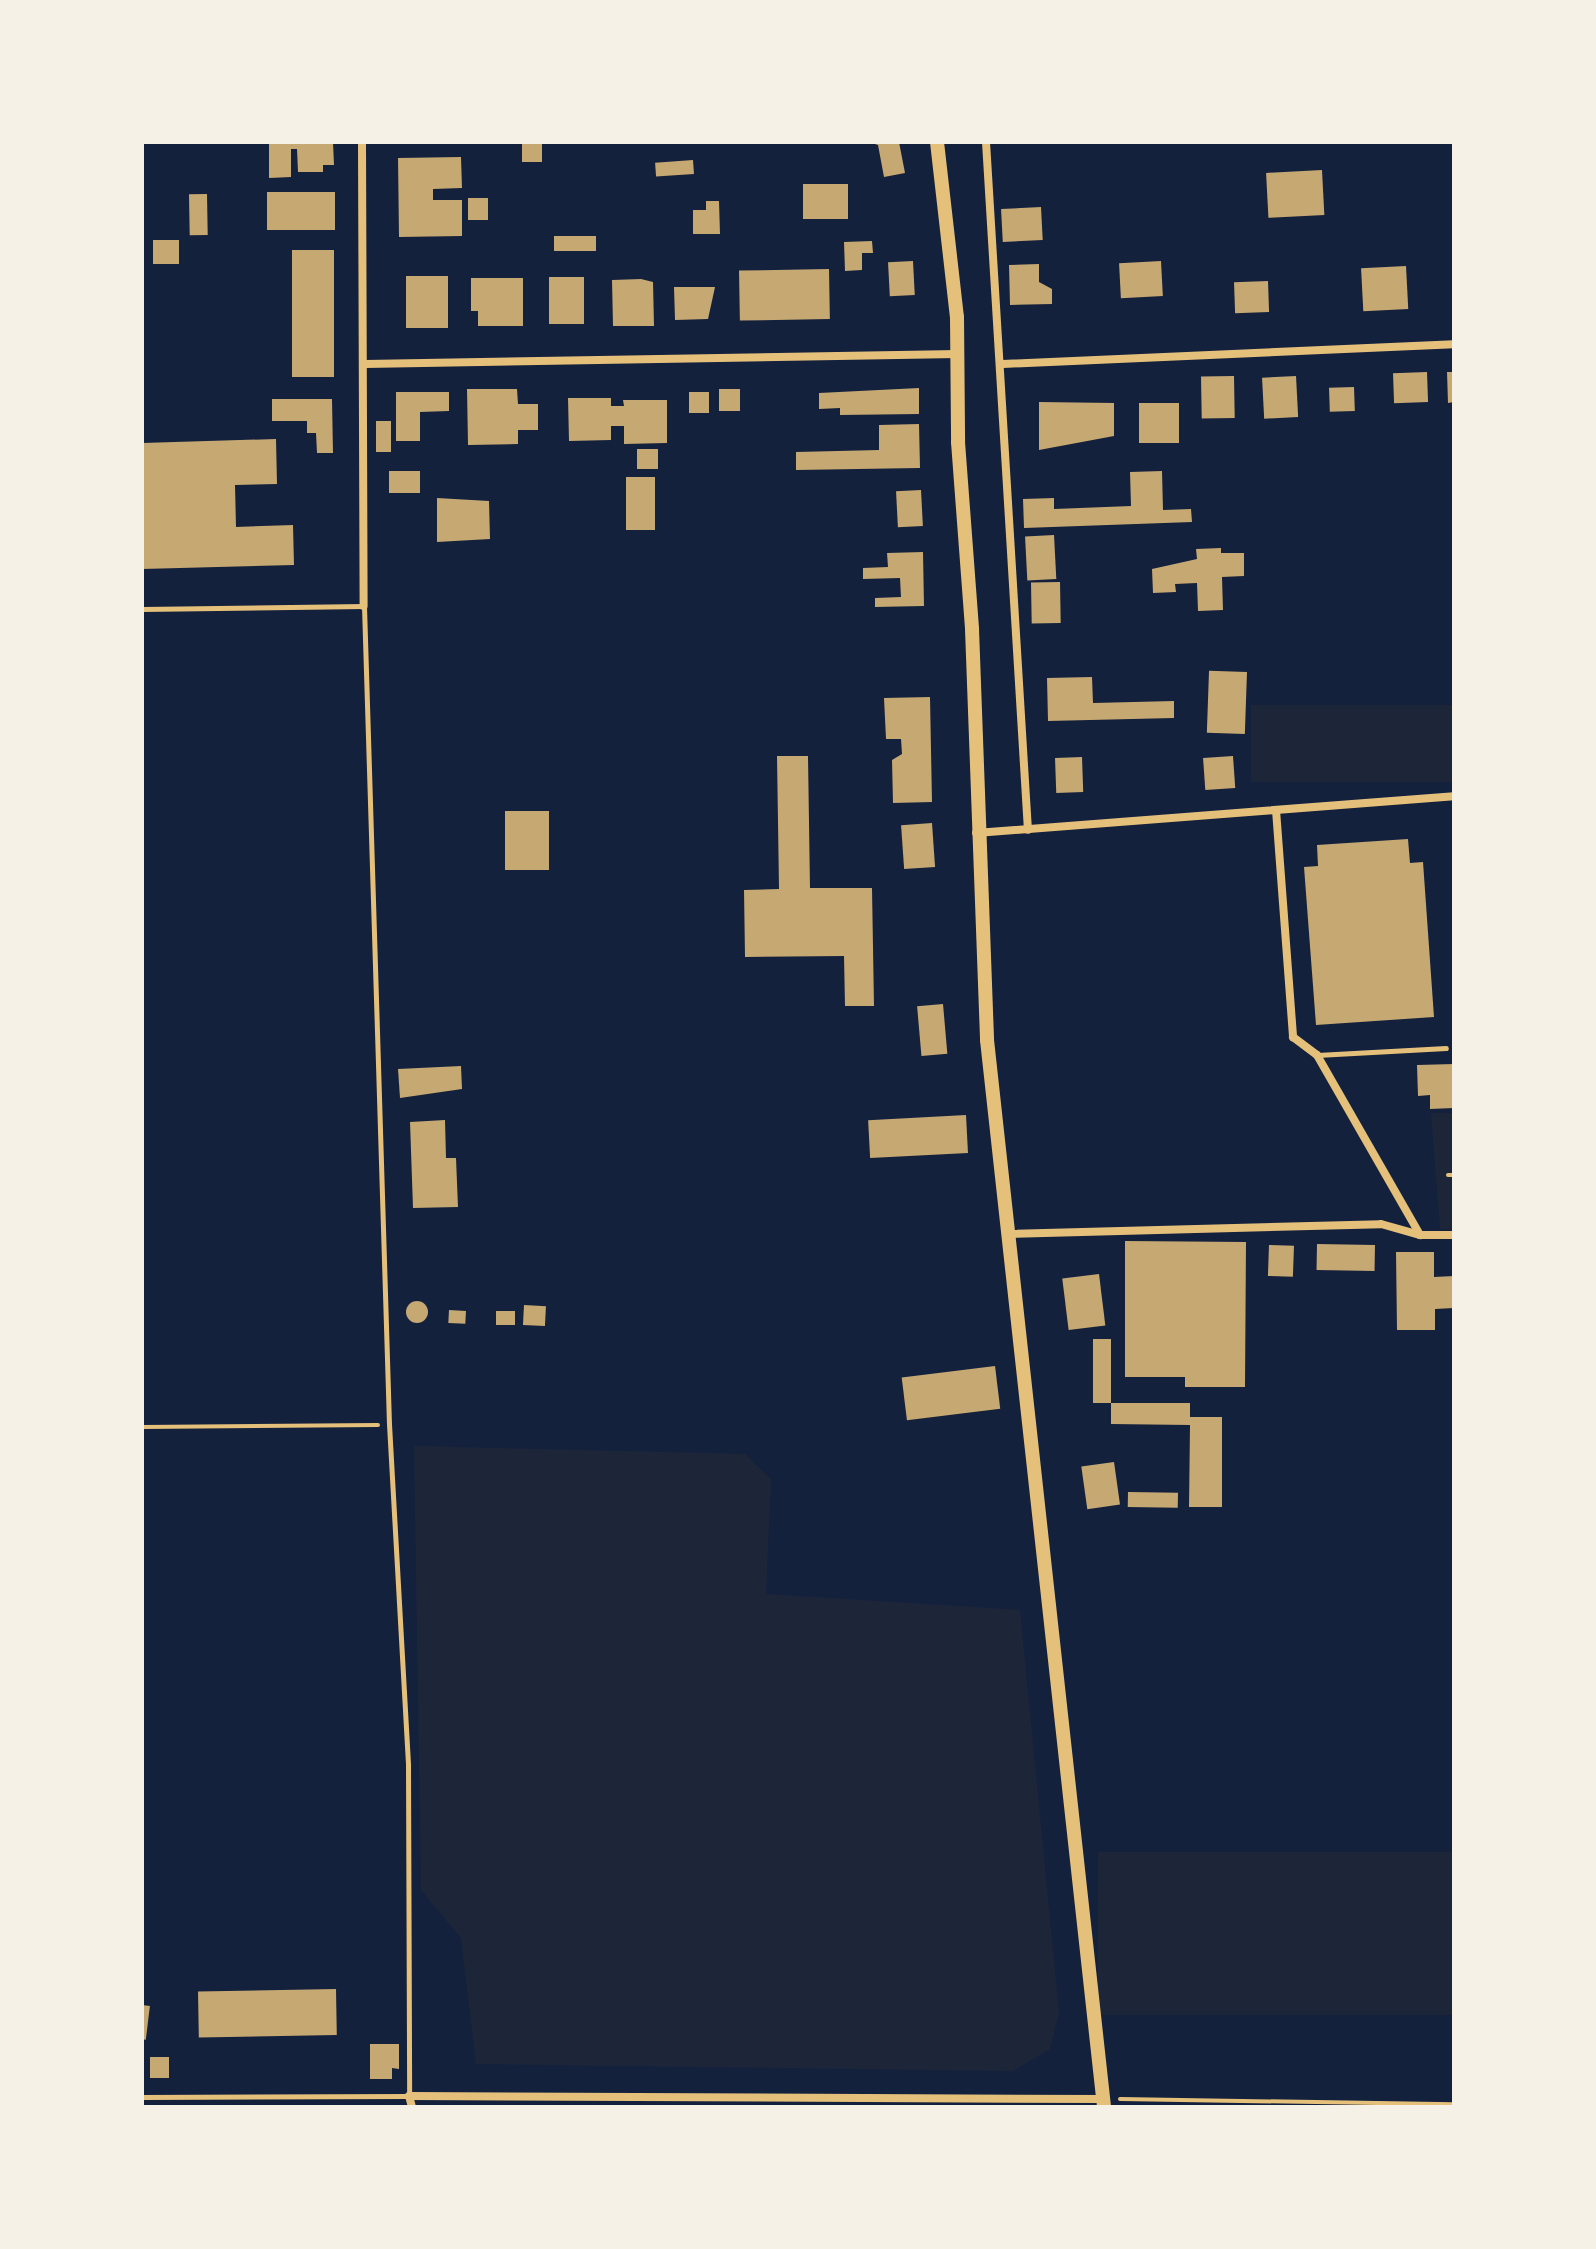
<!DOCTYPE html>
<style>
body{margin:0}
#map{position:relative;width:1596px;height:2249px;overflow:hidden;background:#14213d;font-family:"Public Sans",sans-serif}
div>[style]{position:absolute}
[style*='--x']{left:calc(var(--x)*1px);top:calc(var(--y)*1px);width:calc(var(--w)*1px);rotate:calc(var(--a)*1deg)}
.green>*{inset:0;background:#1d2539;transform-origin:0 0}
.building>*{inset:0;background:#c6a872;transform-origin:0 0}
.round{border-radius:50%}
.path>*{height:4px;margin:-2px;padding:0 2px;transform-origin:2px;border-radius:2px;background:#e5c07b}
.service>*{height:5px;margin:-2.5px;padding:0 2.5px;transform-origin:2.5px;border-radius:2.5px;background:#e5c07b}
.minor>*{height:8px;margin:-4px;padding:0 4px;transform-origin:4px;border-radius:4px;background:#e5c07b}
.secondary>*{height:14px;margin:-7px;padding:0 7px;transform-origin:7px;border-radius:7px;background:#e5c07b}
span{translate:-50% -50%;white-space:nowrap;text-align:center;line-height:1.15;-webkit-text-stroke:8px #f6f1e7;paint-order:stroke}
.frame{position:absolute;inset:0;border:144px solid #f6f1e7;pointer-events:none}
</style>
<div id="map">
<div class="green">
<div style="left:1454px;top:705px;width:77px;height:203px;rotate:90deg"></div>
<div style="clip-path:polygon(1431px 1113px,1454px 1113px,1454px 1229px,1440px 1229px)"></div>
<div style="clip-path:polygon(414px 1446px,745px 1454px,771px 1479px,766px 1594px,1020px 1610px,1059px 2012px,1050px 2049px,1013px 2071px,476px 2064px,461px 1938px,421px 1890px)"></div>
<div style="left:1454px;top:1852px;width:163px;height:356px;rotate:90deg"></div>
</div>
<div class="building">
<div style="clip-path:polygon(269px 142px,333px 142px,334px 165px,323px 165px,323px 172px,298px 172px,297px 149px,291px 149px,291px 177px,269px 178px)"></div>
<div style="left:522px;top:142px;width:20px;height:20px"></div>
<div style="clip-path:polygon(869px 142px,899px 142px,905px 173px,884px 177px,878px 145px)"></div>
<div style="clip-path:polygon(461px 157px,462px 188px,433px 189px,433px 200px,462px 200px,462px 236px,399px 237px,398px 158px)"></div>
<div style="left:693px;top:160px;width:14px;height:38px;rotate:86deg"></div>
<div style="left:1322px;top:170px;width:45px;height:56px;rotate:87deg"></div>
<div style="left:803px;top:184px;width:45px;height:35px"></div>
<div style="left:335px;top:192px;width:38px;height:68px;rotate:90deg"></div>
<div style="left:207px;top:194px;width:41px;height:18px;rotate:89deg"></div>
<div style="left:488px;top:198px;width:22px;height:20px;rotate:90deg"></div>
<div style="clip-path:polygon(706px 201px,719px 201px,720px 234px,693px 234px,693px 210px,706px 210px)"></div>
<div style="left:1041px;top:207px;width:33px;height:40px;rotate:87deg"></div>
<div style="left:596px;top:236px;width:15px;height:42px;rotate:90deg"></div>
<div style="left:179px;top:240px;width:24px;height:26px;rotate:90deg"></div>
<div style="clip-path:polygon(872px 241px,873px 253px,862px 253px,862px 270px,845px 271px,844px 242px)"></div>
<div style="left:292px;top:250px;width:42px;height:127px"></div>
<div style="left:913px;top:261px;width:34px;height:25px;rotate:87deg"></div>
<div style="left:1161px;top:261px;width:35px;height:42px;rotate:87deg"></div>
<div style="clip-path:polygon(1039px 264px,1039px 282px,1052px 289px,1052px 304px,1010px 305px,1009px 265px)"></div>
<div style="left:1406px;top:266px;width:43px;height:45px;rotate:87deg"></div>
<div style="left:829px;top:269px;width:50px;height:90px;rotate:89deg"></div>
<div style="left:406px;top:276px;width:42px;height:52px"></div>
<div style="left:549px;top:277px;width:35px;height:47px"></div>
<div style="clip-path:polygon(471px 278px,523px 278px,523px 326px,478px 326px,478px 311px,471px 311px)"></div>
<div style="clip-path:polygon(641px 279px,653px 282px,654px 326px,613px 326px,612px 280px)"></div>
<div style="left:1268px;top:281px;width:31px;height:34px;rotate:88deg"></div>
<div style="clip-path:polygon(674px 287px,715px 287px,708px 319px,675px 320px)"></div>
<div style="left:1427px;top:372px;width:30px;height:34px;rotate:88deg"></div>
<div style="clip-path:polygon(1447px 372px,1454px 372px,1454px 402px,1448px 403px)"></div>
<div style="left:1234px;top:376px;width:42px;height:33px;rotate:89deg"></div>
<div style="left:1296px;top:376px;width:41px;height:34px;rotate:87deg"></div>
<div style="left:1354px;top:387px;width:24px;height:25px;rotate:88deg"></div>
<div style="clip-path:polygon(919px 388px,919px 414px,840px 415px,840px 408px,819px 409px,819px 393px)"></div>
<div style="clip-path:polygon(467px 389px,517px 389px,518px 404px,538px 404px,538px 430px,518px 430px,518px 444px,468px 445px)"></div>
<div style="left:719px;top:389px;width:21px;height:22px"></div>
<div style="clip-path:polygon(396px 392px,449px 392px,449px 411px,420px 412px,420px 441px,396px 441px)"></div>
<div style="left:689px;top:392px;width:20px;height:21px"></div>
<div style="clip-path:polygon(568px 398px,611px 398px,611px 406px,624px 406px,623px 400px,667px 400px,667px 443px,624px 444px,624px 426px,611px 426px,611px 440px,569px 441px)"></div>
<div style="clip-path:polygon(272px 399px,332px 399px,333px 453px,317px 453px,316px 433px,307px 433px,307px 421px,272px 421px)"></div>
<div style="clip-path:polygon(1039px 402px,1114px 403px,1114px 436px,1039px 450px)"></div>
<div style="left:1139px;top:403px;width:40px;height:40px"></div>
<div style="left:376px;top:421px;width:15px;height:31px"></div>
<div style="clip-path:polygon(919px 424px,920px 468px,796px 470px,796px 452px,879px 450px,879px 425px)"></div>
<div style="clip-path:polygon(276px 439px,277px 484px,235px 485px,236px 527px,293px 525px,294px 565px,142px 569px,142px 443px)"></div>
<div style="left:637px;top:449px;width:21px;height:20px"></div>
<div style="left:389px;top:471px;width:31px;height:22px"></div>
<div style="clip-path:polygon(1162px 471px,1163px 510px,1191px 509px,1192px 522px,1024px 528px,1023px 499px,1054px 498px,1054px 509px,1131px 506px,1130px 472px)"></div>
<div style="left:626px;top:477px;width:29px;height:53px"></div>
<div style="left:921px;top:490px;width:36px;height:25px;rotate:87deg"></div>
<div style="clip-path:polygon(437px 498px,489px 501px,490px 539px,437px 542px)"></div>
<div style="left:1054px;top:535px;width:44px;height:29px;rotate:87deg"></div>
<div style="clip-path:polygon(1221px 548px,1221px 553px,1244px 553px,1244px 576px,1222px 577px,1223px 610px,1198px 611px,1197px 583px,1175px 584px,1176px 592px,1153px 593px,1152px 569px,1197px 559px,1196px 549px)"></div>
<div style="clip-path:polygon(923px 552px,924px 606px,875px 607px,875px 598px,901px 597px,900px 578px,863px 579px,863px 568px,888px 567px,887px 553px)"></div>
<div style="left:1060px;top:582px;width:41px;height:29px;rotate:89deg"></div>
<div style="left:1247px;top:672px;width:62px;height:38px;rotate:92deg"></div>
<div style="clip-path:polygon(1092px 677px,1093px 703px,1174px 701px,1174px 718px,1048px 721px,1047px 678px)"></div>
<div style="clip-path:polygon(930px 697px,932px 802px,893px 803px,892px 760px,902px 754px,901px 739px,886px 739px,884px 698px)"></div>
<div style="clip-path:polygon(777px 756px,808px 756px,810px 888px,872px 888px,874px 1006px,845px 1006px,844px 956px,745px 957px,744px 890px,779px 889px)"></div>
<div style="left:1233px;top:756px;width:32px;height:30px;rotate:86deg"></div>
<div style="left:1082px;top:757px;width:35px;height:27px;rotate:88deg"></div>
<div style="left:505px;top:811px;width:44px;height:59px"></div>
<div style="left:932px;top:823px;width:44px;height:31px;rotate:86deg"></div>
<div style="clip-path:polygon(1408px 839px,1410px 863px,1423px 862px,1434px 1017px,1316px 1025px,1304px 867px,1318px 866px,1317px 845px)"></div>
<div style="left:943px;top:1004px;width:50px;height:26px;rotate:85deg"></div>
<div style="clip-path:polygon(1454px 1064px,1454px 1108px,1430px 1109px,1430px 1095px,1418px 1096px,1417px 1065px)"></div>
<div style="clip-path:polygon(461px 1066px,462px 1089px,400px 1098px,398px 1069px)"></div>
<div style="left:966px;top:1115px;width:38px;height:98px;rotate:87deg"></div>
<div style="clip-path:polygon(445px 1120px,446px 1158px,456px 1158px,458px 1207px,413px 1208px,410px 1122px)"></div>
<div style="clip-path:polygon(1125px 1241px,1246px 1242px,1245px 1387px,1185px 1387px,1185px 1377px,1125px 1377px)"></div>
<div style="left:1317px;top:1244px;width:58px;height:26px;rotate:1deg"></div>
<div style="left:1269px;top:1245px;width:25px;height:31px;rotate:2deg"></div>
<div style="clip-path:polygon(1396px 1252px,1434px 1252px,1434px 1277px,1454px 1276px,1454px 1308px,1435px 1309px,1435px 1330px,1397px 1330px)"></div>
<div style="left:1099px;top:1274px;width:52px;height:37px;rotate:83deg"></div>
<div class="round" style="left:406px;top:1301px;width:22px;height:22px"></div>
<div style="left:524px;top:1305px;width:22px;height:20px;rotate:3deg"></div>
<div style="left:449px;top:1310px;width:17px;height:13px;rotate:3deg"></div>
<div style="left:496px;top:1311px;width:19px;height:14px"></div>
<div style="left:1093px;top:1339px;width:18px;height:64px"></div>
<div style="left:995px;top:1366px;width:43px;height:94px;rotate:83deg"></div>
<div style="clip-path:polygon(1111px 1403px,1190px 1403px,1190px 1417px,1222px 1417px,1222px 1507px,1189px 1507px,1190px 1425px,1111px 1424px)"></div>
<div style="left:1114px;top:1462px;width:43px;height:33px;rotate:82deg"></div>
<div style="left:1128px;top:1492px;width:50px;height:15px;rotate:1deg"></div>
<div style="left:336px;top:1989px;width:46px;height:138px;rotate:89deg"></div>
<div style="left:142px;top:2005px;width:8px;height:34px;rotate:7deg"></div>
<div style="clip-path:polygon(370px 2044px,399px 2044px,399px 2069px,392px 2068px,392px 2079px,370px 2079px)"></div>
<div style="left:150px;top:2057px;width:19px;height:21px"></div>
</div>
<div class="path">
<div style="--x:1448;--y:1175;--w:6;--a:0"></div>
<div style="--x:142;--y:1427;--w:236;--a:-0.5"></div>
<div style="--x:1120;--y:2099;--w:334;--a:0.9"></div>
</div>
<div class="service">
<div style="--x:142;--y:609;--w:222;--a:-0.8"></div>
<div style="--x:364;--y:606;--w:818;--a:88.25"></div>
<div style="--x:389;--y:1424;--w:342;--a:86.8"></div>
<div style="--x:408;--y:1765;--w:331;--a:89.8"></div>
<div style="--x:409;--y:2096;--w:267;--a:179.8"></div>
<div style="--x:1317;--y:1055;--w:129;--a:-3.1"></div>
</div>
<div class="minor">
<div style="--x:362;--y:142;--w:464;--a:89.8"></div>
<div style="--x:986;--y:142;--w:689;--a:86.51"></div>
<div style="--x:365;--y:364;--w:593;--a:-0.97"></div>
<div style="--x:1003;--y:364;--w:451;--a:-2.5"></div>
<div style="--x:1276;--y:810;--w:228;--a:85.7"></div>
<div style="--x:1293;--y:1037;--w:30;--a:37"></div>
<div style="--x:1317;--y:1055;--w:207;--a:60.2"></div>
<div style="--x:976;--y:833;--w:479;--a:-4.4"></div>
<div style="--x:1007;--y:1234;--w:374;--a:-1.5"></div>
<div style="--x:1381;--y:1224;--w:41;--a:15.8"></div>
<div style="--x:1420;--y:1235;--w:34;--a:0"></div>
<div style="--x:412;--y:2107;--w:11;--a:-105"></div>
<div style="--x:409;--y:2096;--w:694;--a:0.25"></div>
</div>
<div class="secondary">
<div style="--x:937;--y:142;--w:176;--a:83.5"></div>
<div style="--x:957;--y:317;--w:125;--a:89.5"></div>
<div style="--x:958;--y:442;--w:188;--a:85.7"></div>
<div style="--x:972;--y:629;--w:411;--a:87.9"></div>
<div style="--x:987;--y:1040;--w:1073;--a:83.74"></div>
</div>
<div class="frame"></div>
</div>
